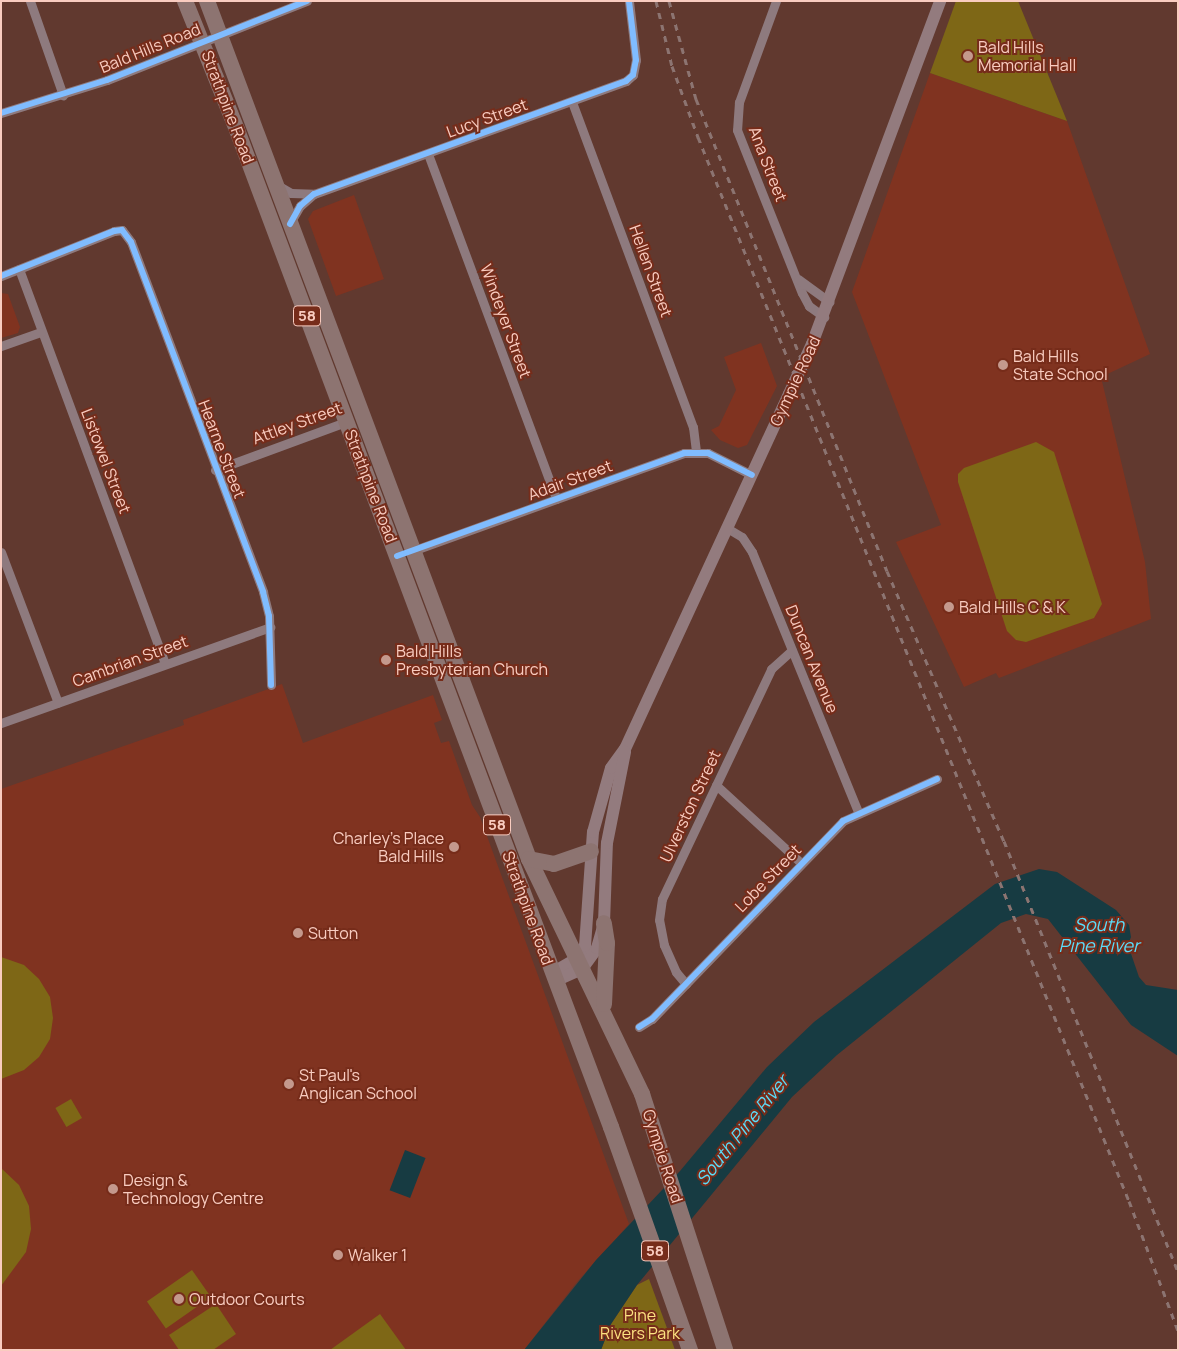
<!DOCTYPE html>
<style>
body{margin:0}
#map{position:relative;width:1179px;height:1351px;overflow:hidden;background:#61392f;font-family:Manrope,sans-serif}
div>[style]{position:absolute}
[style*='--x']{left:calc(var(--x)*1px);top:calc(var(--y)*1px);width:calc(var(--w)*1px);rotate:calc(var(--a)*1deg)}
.built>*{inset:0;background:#803320}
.green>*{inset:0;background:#7e6716;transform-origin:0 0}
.water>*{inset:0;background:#173b42;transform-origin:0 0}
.street>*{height:9px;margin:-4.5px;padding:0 4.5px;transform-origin:4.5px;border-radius:4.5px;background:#8e7a7e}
.secondary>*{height:12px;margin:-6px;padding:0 6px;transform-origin:6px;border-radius:6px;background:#937b7e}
.highway>*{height:16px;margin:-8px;padding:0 8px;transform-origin:8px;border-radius:8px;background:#8d7471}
.rail>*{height:3px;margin-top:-1.5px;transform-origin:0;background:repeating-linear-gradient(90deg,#8c7471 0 6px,transparent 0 12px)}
.secondary-bridge>*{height:12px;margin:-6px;padding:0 6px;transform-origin:6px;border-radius:6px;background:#937b7e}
.cycleway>*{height:6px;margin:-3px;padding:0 3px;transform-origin:3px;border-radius:3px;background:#80bcff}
.dots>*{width:14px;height:14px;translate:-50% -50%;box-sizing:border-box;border:2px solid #762c1a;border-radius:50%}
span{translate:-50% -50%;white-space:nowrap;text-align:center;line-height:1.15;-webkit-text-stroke:4px #762c1a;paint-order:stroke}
.shield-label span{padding:1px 4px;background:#762c1a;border:1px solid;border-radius:4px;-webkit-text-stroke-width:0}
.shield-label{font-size:15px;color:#f9ccc0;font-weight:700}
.poi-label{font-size:16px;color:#f9ccc0}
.left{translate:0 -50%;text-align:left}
.right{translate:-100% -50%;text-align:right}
.street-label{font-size:16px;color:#f9ccc0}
.park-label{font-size:16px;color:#fce281}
.water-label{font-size:18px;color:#5addfa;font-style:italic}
.frame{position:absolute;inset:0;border:2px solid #f9ccc0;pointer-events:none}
</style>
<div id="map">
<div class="built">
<div style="clip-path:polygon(930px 73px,1067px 121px,1150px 354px,1101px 377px,1145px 562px,1151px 619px,999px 678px,996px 673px,964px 687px,896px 542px,941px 525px,852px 292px)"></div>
<div style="clip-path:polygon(354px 195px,384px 279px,336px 296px,308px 219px,313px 211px)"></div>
<div style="clip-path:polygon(1px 293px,8px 294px,20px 327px,18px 333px,1px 338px)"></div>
<div style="clip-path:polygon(761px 343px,777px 386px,747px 445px,738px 448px,720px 440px,711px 430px,719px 426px,736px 390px,724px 357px)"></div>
<div style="clip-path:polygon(282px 684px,303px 743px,433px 695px,442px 720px,434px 723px,441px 743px,449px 741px,472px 805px,480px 817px,629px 1224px,576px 1283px,524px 1350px,1px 1350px,1px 789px,184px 725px,183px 720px)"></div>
</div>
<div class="green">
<div style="clip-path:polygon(956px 1px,1018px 1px,1067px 121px,930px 73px)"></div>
<div style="clip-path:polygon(1036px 442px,1054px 452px,1102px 604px,1094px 618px,1026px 642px,1016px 640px,1007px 631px,958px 482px,958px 474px,964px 468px)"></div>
<div style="clip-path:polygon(1px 957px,24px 965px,39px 979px,50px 997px,53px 1018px,50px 1039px,39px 1057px,24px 1070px,1px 1079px)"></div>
<div style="left:71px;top:1099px;width:22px;height:18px;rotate:60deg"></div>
<div style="clip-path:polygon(1px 1168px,19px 1185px,29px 1206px,31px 1229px,26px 1252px,1px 1286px)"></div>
<div style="left:192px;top:1270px;width:33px;height:55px;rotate:55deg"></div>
<div style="clip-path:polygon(649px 1279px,675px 1350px,601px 1350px,611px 1324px,637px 1285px)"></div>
<div style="clip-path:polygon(216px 1304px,236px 1334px,213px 1350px,179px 1350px,169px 1335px)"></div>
<div style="clip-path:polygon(380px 1314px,406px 1350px,330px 1350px)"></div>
</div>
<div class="water">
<div style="clip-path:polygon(1039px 869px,1057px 872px,1116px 910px,1129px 925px,1131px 937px,1128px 945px,1139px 977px,1146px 985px,1178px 990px,1178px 1056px,1131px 1025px,1048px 919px,1026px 914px,1001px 923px,837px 1055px,792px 1097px,637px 1285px,611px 1324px,601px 1350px,524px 1350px,596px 1260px,680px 1171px,767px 1067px,814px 1022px,995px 884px)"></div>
<div style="left:405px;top:1150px;width:22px;height:43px;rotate:21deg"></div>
</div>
<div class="street">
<div style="--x:30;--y:1;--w:100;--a:70.7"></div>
<div style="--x:776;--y:1;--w:108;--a:110.1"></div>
<div style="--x:739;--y:102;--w:28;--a:94"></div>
<div style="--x:737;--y:130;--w:175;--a:68.3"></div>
<div style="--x:802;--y:293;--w:15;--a:62"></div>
<div style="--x:809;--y:306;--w:19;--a:36"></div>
<div style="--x:572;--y:102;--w:347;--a:69.6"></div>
<div style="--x:693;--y:427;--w:25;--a:83"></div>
<div style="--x:1;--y:113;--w:111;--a:-17.3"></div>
<div style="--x:107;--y:80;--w:215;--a:-21.6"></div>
<div style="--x:428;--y:154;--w:368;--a:69.6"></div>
<div style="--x:277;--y:185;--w:16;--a:30"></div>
<div style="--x:291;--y:193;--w:23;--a:2"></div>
<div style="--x:290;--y:223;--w:20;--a:-60"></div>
<div style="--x:300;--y:206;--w:18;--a:-41"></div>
<div style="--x:314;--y:194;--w:332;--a:-19.9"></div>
<div style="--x:626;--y:81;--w:9;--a:-41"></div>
<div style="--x:633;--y:75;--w:15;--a:-79"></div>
<div style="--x:636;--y:60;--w:59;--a:-96.8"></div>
<div style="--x:19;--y:269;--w:421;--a:69.7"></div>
<div style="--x:1;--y:276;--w:122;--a:-21.7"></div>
<div style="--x:114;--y:231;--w:8;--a:-7"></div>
<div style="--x:122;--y:230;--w:15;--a:53"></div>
<div style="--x:131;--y:242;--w:374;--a:69.3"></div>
<div style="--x:263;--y:592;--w:25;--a:76"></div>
<div style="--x:269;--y:616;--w:69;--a:88.3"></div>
<div style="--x:798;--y:279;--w:39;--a:36"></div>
<div style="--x:1;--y:346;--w:42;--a:-19.3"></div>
<div style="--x:215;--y:470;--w:142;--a:-20.2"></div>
<div style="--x:727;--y:528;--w:17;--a:31"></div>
<div style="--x:742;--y:537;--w:18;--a:56"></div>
<div style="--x:752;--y:552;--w:281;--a:67.8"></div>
<div style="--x:412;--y:551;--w:289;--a:-19.8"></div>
<div style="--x:684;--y:453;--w:24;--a:0"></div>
<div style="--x:708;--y:453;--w:49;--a:26.6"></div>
<div style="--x:1;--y:552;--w:161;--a:69.3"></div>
<div style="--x:1;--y:723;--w:286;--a:-19.6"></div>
<div style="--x:716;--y:785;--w:115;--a:42.5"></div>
<div style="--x:686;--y:984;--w:16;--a:-130"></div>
<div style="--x:676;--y:972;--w:30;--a:-114"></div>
<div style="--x:664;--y:945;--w:25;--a:-101"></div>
<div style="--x:659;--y:920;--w:21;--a:-82"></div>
<div style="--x:662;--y:899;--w:255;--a:-64.6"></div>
<div style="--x:771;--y:669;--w:28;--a:-42"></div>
<div style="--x:639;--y:1027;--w:15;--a:-32"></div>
<div style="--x:652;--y:1019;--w:275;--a:-46"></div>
<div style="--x:843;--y:821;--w:103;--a:-24.1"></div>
</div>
<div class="secondary">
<div style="--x:812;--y:344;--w:366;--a:-69.5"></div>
<div style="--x:552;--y:973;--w:28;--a:-30"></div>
<div style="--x:576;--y:959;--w:16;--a:-55"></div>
<div style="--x:585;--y:946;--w:114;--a:-86"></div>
<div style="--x:593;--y:832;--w:66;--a:-74.3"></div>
<div style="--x:611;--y:768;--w:24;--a:-54"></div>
<div style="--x:625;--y:749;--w:391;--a:-65.2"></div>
<div style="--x:555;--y:981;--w:30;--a:-24"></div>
<div style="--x:582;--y:969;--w:26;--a:-54"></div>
<div style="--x:597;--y:948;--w:26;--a:-74"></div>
<div style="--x:604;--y:923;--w:80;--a:-87.9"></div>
<div style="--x:607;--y:843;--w:93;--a:-78.8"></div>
</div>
<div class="highway">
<div style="--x:185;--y:1;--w:139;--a:68"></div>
<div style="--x:237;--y:130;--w:1065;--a:69.44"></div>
<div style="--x:611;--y:1127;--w:237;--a:70.5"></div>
<div style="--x:207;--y:1;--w:916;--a:69.43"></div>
<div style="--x:529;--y:859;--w:261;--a:64.3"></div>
<div style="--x:642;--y:1094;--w:269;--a:72"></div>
<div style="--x:529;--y:859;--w:25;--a:11"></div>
<div style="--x:554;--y:864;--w:39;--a:-19"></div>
<div style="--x:604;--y:1004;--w:61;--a:-87.2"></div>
<div style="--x:607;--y:943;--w:20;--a:-99"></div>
</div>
<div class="rail">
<div style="--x:656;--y:1;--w:67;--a:76.2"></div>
<div style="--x:672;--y:66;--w:76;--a:69.9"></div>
<div style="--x:698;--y:137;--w:1148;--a:67.95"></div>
<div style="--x:1129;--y:1201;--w:139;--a:69.3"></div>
<div style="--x:669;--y:1;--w:102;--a:74.6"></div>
<div style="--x:696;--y:99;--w:509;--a:67.97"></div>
<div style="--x:887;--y:571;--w:294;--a:66.6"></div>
<div style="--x:1004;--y:841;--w:464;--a:68"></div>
</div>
<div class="secondary-bridge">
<div style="--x:789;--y:394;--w:55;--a:-65.3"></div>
</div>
<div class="cycleway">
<div style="--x:1;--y:113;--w:111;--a:-17.3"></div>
<div style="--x:107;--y:80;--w:215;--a:-21.6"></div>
<div style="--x:290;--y:224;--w:21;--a:-61"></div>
<div style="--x:300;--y:206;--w:18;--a:-41"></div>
<div style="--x:314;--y:194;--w:332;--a:-19.9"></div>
<div style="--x:626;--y:81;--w:9;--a:-41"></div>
<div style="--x:633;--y:75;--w:15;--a:-79"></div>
<div style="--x:636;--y:60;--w:59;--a:-96.8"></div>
<div style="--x:1;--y:276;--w:122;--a:-21.7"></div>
<div style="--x:114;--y:231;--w:8;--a:-7"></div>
<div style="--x:122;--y:230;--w:15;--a:53"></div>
<div style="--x:131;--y:242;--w:374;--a:69.3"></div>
<div style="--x:263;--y:592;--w:25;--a:76"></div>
<div style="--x:269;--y:616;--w:69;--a:88.3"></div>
<div style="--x:397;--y:556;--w:305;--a:-19.7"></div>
<div style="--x:684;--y:453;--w:24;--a:0"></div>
<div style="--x:708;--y:453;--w:49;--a:26.6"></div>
<div style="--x:639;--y:1027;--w:15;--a:-32"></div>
<div style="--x:652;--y:1019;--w:275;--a:-46"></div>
<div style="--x:843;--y:821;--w:103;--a:-24.1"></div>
</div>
<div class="dots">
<div style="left:968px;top:56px;background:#c4998d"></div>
<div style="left:1003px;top:365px;background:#c4998d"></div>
<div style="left:949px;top:607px;background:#c4998d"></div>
<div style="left:386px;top:660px;background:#c4998d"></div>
<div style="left:454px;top:847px;background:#c4998d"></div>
<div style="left:298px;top:933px;background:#c4998d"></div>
<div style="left:289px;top:1084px;background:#c4998d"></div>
<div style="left:113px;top:1189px;background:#c4998d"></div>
<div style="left:338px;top:1255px;background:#c4998d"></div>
<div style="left:179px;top:1299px;background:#c4998d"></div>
</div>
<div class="shield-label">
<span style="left:307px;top:316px">58</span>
<span style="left:497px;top:825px">58</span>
<span style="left:655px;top:1251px">58</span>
</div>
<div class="poi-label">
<span class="left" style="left:978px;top:56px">Bald Hills<br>Memorial Hall</span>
<span class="left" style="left:1013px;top:365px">Bald Hills<br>State School</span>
<span class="left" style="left:959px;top:607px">Bald Hills C &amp; K</span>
<span class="left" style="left:396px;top:660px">Bald Hills<br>Presbyterian Church</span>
<span class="right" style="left:444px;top:847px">Charley's Place<br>Bald Hills</span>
<span class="left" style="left:308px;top:933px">Sutton</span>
<span class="left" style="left:299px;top:1084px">St Paul's<br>Anglican School</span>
<span class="left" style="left:123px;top:1189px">Design &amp;<br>Technology Centre</span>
<span class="left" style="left:348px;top:1255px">Walker 1</span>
<span class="left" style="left:189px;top:1299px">Outdoor Courts</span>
</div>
<div class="street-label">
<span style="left:150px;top:48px;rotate:-22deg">Bald Hills Road</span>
<span style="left:228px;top:107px;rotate:69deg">Strathpine Road</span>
<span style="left:487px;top:118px;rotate:-20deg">Lucy Street</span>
<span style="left:768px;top:164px;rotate:69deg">Ana Street</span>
<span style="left:651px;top:271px;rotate:70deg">Hellen Street</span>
<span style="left:506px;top:321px;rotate:70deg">Windeyer Street</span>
<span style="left:795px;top:381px;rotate:-65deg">Gympie Road</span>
<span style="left:297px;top:423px;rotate:-20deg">Attley Street</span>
<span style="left:222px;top:449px;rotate:69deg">Hearne Street</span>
<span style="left:106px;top:461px;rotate:69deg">Listowel Street</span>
<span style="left:570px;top:480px;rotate:-20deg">Adair Street</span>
<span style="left:371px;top:486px;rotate:69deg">Strathpine Road</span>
<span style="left:812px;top:659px;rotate:68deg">Duncan Avenue</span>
<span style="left:130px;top:661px;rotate:-20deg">Cambrian Street</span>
<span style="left:690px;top:806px;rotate:-65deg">Ulverston Street</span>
<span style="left:768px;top:878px;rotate:-46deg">Lobe Street</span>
<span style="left:528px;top:908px;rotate:70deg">Strathpine Road</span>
<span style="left:663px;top:1156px;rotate:72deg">Gympie Road</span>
</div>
<div class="park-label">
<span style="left:640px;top:1324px">Pine<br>Rivers Park</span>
</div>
<div class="water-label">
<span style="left:1099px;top:935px">South<br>Pine River</span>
<span style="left:742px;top:1130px;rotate:-51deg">South Pine River</span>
</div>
<div class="frame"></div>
</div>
